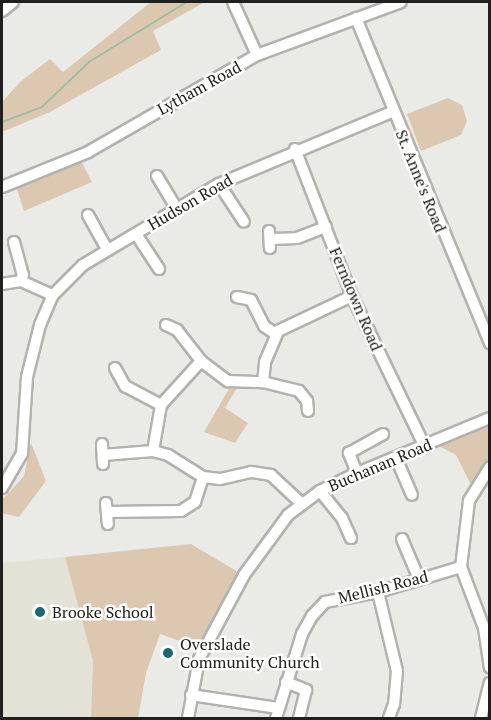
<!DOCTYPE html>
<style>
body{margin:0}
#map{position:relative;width:491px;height:720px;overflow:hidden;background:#eaeae6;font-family:"PT Serif",serif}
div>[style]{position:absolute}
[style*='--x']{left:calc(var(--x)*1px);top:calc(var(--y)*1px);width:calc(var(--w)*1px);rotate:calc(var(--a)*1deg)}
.built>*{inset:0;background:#e2e2d6}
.green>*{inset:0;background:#dcc8b1}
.stream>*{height:2px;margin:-1px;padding:0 1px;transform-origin:1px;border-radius:1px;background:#a1bea4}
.roads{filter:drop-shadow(2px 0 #b2b2ae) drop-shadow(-2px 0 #b2b2ae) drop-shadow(0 2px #b2b2ae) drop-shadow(0 -2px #b2b2ae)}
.minor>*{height:10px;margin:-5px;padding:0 5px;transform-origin:5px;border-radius:5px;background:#fff}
.dots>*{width:16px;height:16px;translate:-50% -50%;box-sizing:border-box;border:3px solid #fffffe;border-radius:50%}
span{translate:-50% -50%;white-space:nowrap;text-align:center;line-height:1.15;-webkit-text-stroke:5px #fffffe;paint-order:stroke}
.street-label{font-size:16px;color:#20201e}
.poi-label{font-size:16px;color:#20201e}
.left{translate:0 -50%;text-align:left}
.frame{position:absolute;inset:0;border:3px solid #20201e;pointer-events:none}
</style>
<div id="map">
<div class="built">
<div style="clip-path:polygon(65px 557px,93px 661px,91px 718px,2px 718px,2px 563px)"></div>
</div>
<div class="green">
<div style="clip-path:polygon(151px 2px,205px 2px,153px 31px,161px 50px,50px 112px,2px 132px,3px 101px,20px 82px,50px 59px,63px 72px)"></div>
<div style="clip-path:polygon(448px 98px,462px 105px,467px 121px,461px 135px,421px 151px,407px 114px)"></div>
<div style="clip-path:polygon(81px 161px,92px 182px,24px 211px,16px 186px)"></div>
<div style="clip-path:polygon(230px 387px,237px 388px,225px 408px,248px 423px,235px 443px,204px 432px)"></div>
<div style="clip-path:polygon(489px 424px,489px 458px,471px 485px,456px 455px,439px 446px)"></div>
<div style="clip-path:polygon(31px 443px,46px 481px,19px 517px,2px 513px,2px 500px,24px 476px)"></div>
<div style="clip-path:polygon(191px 544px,238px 572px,197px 647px,160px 634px,146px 673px,138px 718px,91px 718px,93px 661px,65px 557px)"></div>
</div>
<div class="stream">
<div style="--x:2;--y:122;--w:43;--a:-20.6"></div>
<div style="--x:42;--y:107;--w:65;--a:-43.8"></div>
<div style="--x:89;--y:62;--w:115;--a:-31.5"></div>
</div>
<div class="roads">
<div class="minor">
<div style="--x:233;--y:2;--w:58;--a:65.6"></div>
<div style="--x:2;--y:11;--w:14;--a:-39"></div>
<div style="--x:356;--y:18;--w:352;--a:67.6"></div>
<div style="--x:295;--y:149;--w:158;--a:68.8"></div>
<div style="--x:352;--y:296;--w:168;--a:64.2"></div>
<div style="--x:157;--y:176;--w:39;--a:59"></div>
<div style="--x:219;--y:184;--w:45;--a:56.7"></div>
<div style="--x:2;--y:187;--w:93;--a:-22.1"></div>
<div style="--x:88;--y:152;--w:195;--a:-29.9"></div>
<div style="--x:257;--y:55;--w:153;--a:-20.2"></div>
<div style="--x:88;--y:215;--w:39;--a:61"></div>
<div style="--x:269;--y:231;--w:17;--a:87"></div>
<div style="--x:136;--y:234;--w:42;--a:56.7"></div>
<div style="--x:272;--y:239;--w:25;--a:-2"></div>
<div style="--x:297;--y:238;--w:31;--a:-21"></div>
<div style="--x:14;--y:242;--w:34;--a:75"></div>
<div style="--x:23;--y:275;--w:6;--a:108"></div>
<div style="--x:2;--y:284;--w:19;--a:-9"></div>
<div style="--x:21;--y:281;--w:35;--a:24"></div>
<div style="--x:53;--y:295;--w:42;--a:-45"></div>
<div style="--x:83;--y:265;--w:158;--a:-30.8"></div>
<div style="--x:219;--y:184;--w:187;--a:-22.6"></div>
<div style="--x:237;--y:297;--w:14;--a:12"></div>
<div style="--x:251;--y:300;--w:29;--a:63"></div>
<div style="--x:264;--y:326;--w:14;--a:34"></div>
<div style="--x:166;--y:325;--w:12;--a:24"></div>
<div style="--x:177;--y:330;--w:39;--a:52"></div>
<div style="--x:115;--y:368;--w:21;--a:61"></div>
<div style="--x:125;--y:386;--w:41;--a:27.8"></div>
<div style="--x:263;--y:382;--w:37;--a:14"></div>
<div style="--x:299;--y:391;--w:13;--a:51"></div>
<div style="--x:307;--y:401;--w:10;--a:84"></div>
<div style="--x:102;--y:444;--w:20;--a:87"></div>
<div style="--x:103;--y:455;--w:50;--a:-4.6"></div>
<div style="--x:396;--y:458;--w:40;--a:66.6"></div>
<div style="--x:490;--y:467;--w:40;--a:122"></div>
<div style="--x:469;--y:501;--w:66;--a:96.9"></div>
<div style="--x:461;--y:567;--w:65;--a:69.3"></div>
<div style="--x:484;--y:628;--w:40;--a:81.5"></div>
<div style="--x:357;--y:473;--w:22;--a:-112"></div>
<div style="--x:349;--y:453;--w:39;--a:-29"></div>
<div style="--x:2;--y:488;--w:39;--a:-60"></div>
<div style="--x:22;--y:454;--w:77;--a:-86.3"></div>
<div style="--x:27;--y:377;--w:54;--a:-76"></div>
<div style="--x:40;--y:325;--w:33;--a:-67"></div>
<div style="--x:320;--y:491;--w:35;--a:51"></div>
<div style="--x:342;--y:518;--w:22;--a:66"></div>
<div style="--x:106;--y:503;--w:21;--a:85"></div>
<div style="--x:301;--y:503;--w:41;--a:-137"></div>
<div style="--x:271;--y:475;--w:20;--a:-171"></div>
<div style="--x:251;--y:472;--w:32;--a:167"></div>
<div style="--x:220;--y:479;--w:17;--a:-173"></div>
<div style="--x:203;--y:477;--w:41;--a:-147.8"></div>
<div style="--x:168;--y:455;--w:16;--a:-165"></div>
<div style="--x:153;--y:451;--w:47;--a:-80.1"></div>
<div style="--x:161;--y:405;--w:59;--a:-47.7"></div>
<div style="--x:201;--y:361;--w:34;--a:37"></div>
<div style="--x:228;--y:381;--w:35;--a:2"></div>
<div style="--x:263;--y:382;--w:20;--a:-84"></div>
<div style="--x:265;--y:362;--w:34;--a:-67"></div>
<div style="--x:278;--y:331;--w:82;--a:-25.3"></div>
<div style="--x:108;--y:512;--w:73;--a:-0.8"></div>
<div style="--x:181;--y:511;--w:17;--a:-33"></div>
<div style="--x:195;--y:502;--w:26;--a:-72"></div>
<div style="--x:402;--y:539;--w:43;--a:67"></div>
<div style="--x:378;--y:592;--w:81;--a:76.5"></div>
<div style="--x:397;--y:671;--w:33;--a:95"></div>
<div style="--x:394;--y:704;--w:15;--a:110"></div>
<div style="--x:286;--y:682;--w:22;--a:22"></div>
<div style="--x:306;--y:690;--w:29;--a:104"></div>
<div style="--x:191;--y:695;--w:88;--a:8.5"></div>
<div style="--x:188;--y:718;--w:60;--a:-79.4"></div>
<div style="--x:199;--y:659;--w:95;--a:-61.8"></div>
<div style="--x:244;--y:575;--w:74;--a:-53.7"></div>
<div style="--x:288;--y:515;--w:40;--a:-37"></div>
<div style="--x:320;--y:491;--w:41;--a:-25.9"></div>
<div style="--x:357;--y:473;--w:144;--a:-22.5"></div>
<div style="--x:276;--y:718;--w:88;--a:-72.8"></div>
<div style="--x:302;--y:634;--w:21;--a:-61"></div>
<div style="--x:312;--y:616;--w:19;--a:-47"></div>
<div style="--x:325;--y:602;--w:54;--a:-10.7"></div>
<div style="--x:378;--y:592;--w:87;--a:-16.8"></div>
<div style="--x:481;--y:718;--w:36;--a:-76"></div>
</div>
</div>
<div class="dots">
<div style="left:40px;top:612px;background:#1d6970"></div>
<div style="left:168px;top:653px;background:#1d6970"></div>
</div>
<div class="street-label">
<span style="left:199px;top:88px;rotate:-29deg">Lytham Road</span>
<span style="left:421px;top:181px;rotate:68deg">St. Anne's Road</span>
<span style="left:190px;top:202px;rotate:-30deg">Hudson Road</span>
<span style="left:356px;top:299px;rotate:67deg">Ferndown Road</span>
<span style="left:380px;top:465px;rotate:-23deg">Buchanan Road</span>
<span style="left:383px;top:587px;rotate:-14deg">Mellish Road</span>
</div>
<div class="poi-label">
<span class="left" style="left:52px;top:612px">Brooke School</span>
<span class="left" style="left:180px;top:653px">Overslade<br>Community Church</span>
</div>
<div class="frame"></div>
</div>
